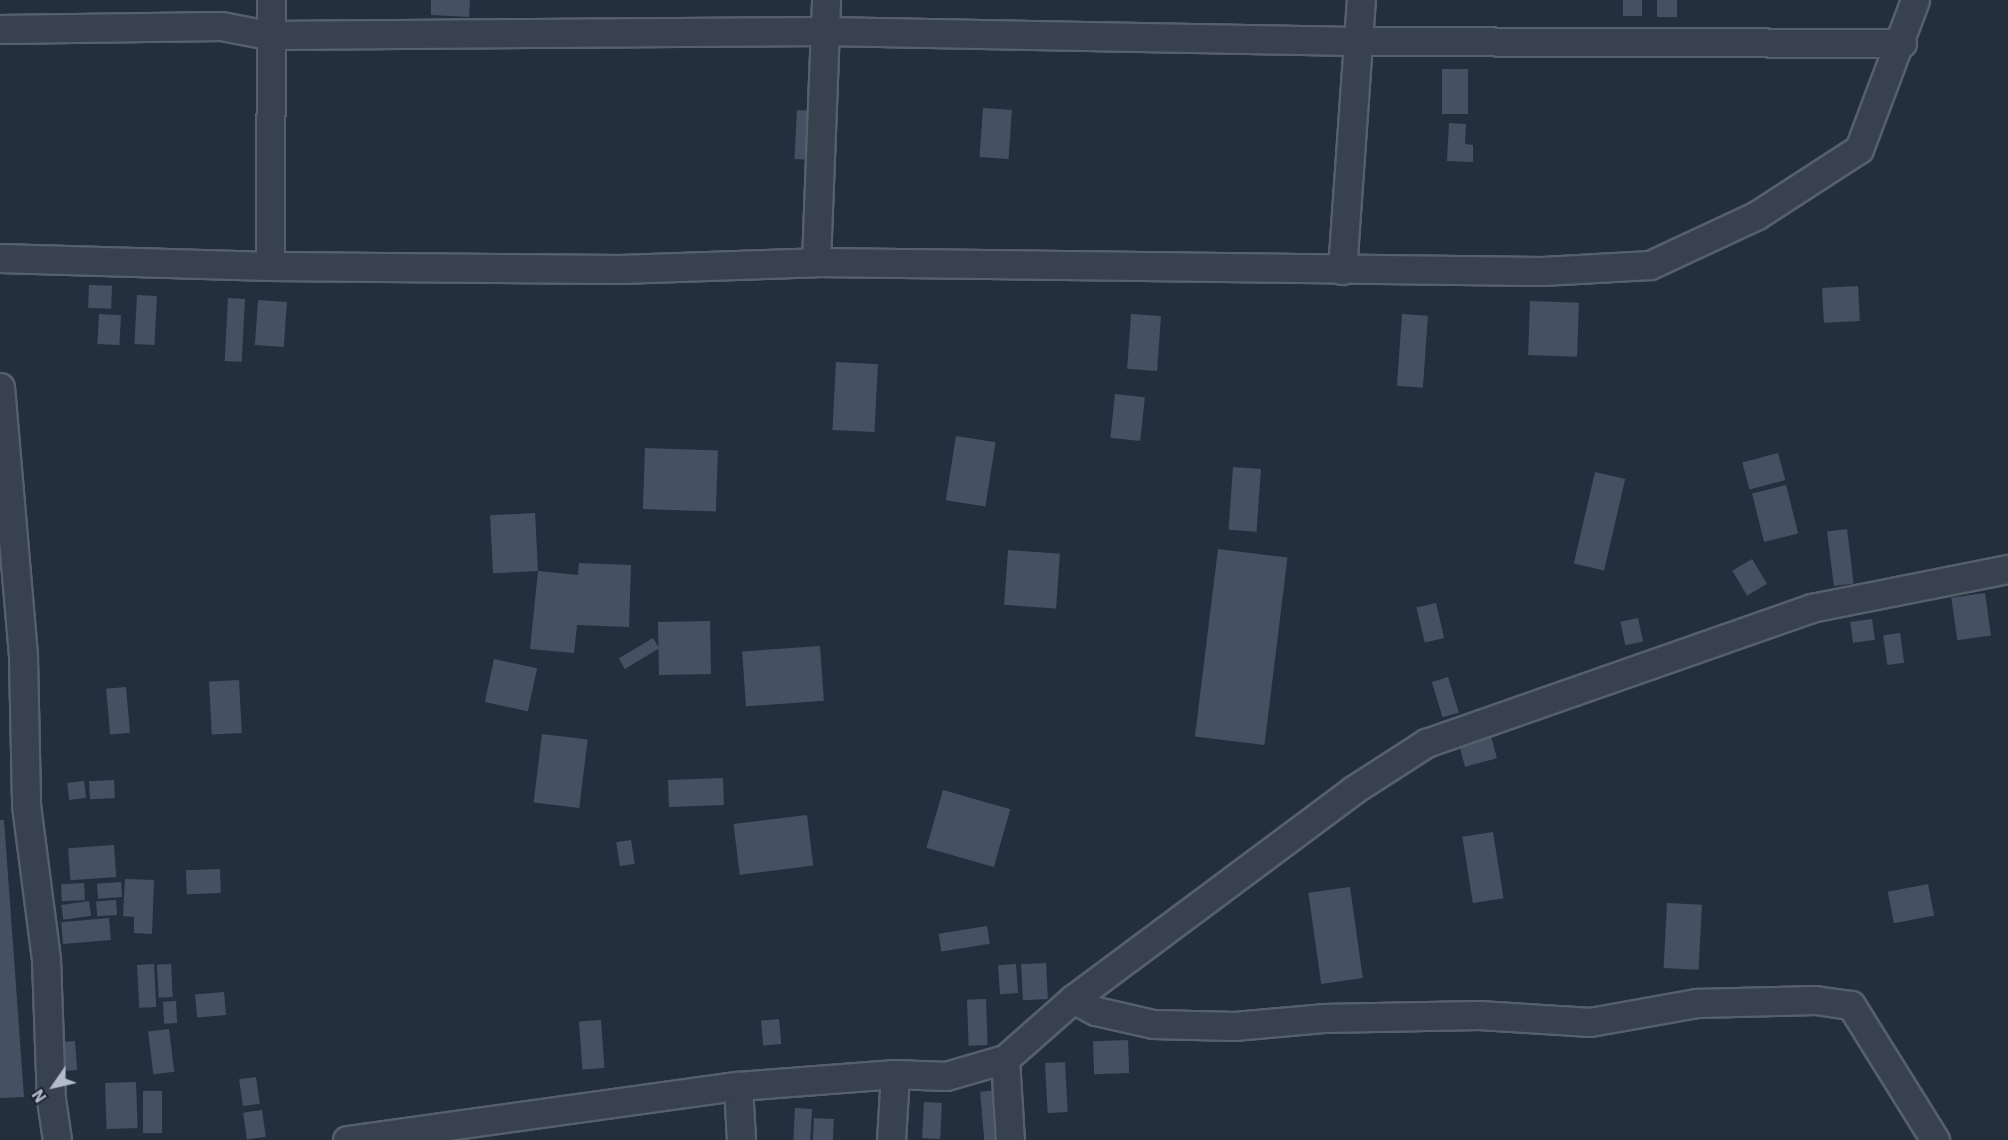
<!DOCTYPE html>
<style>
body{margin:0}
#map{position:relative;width:2008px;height:1140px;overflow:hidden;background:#242f3e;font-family:"IBM Plex Sans",sans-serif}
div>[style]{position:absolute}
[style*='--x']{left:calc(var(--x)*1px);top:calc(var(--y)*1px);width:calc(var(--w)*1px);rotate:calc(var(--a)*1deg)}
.building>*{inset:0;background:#455162;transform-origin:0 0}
.roads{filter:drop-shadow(2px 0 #565f6c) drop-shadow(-2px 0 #565f6c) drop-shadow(0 2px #565f6c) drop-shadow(0 -2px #565f6c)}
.minor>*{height:27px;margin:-13.5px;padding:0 13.5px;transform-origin:13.5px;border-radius:13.5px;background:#38414e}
span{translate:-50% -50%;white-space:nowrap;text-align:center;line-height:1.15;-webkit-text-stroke:5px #1d2633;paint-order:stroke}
.north{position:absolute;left:24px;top:1056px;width:60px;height:60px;-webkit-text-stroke:4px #1d2633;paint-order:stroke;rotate:236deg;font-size:16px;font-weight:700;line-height:24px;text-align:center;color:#b4bcc9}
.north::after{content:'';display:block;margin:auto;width:21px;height:27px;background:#b4bcc9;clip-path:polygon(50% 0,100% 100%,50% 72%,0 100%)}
</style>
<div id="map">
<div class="building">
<div style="clip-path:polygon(431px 0,470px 0,469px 17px,431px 15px)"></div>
<div style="left:1623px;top:0;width:19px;height:16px"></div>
<div style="left:1657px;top:0;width:20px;height:17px"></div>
<div style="left:1442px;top:69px;width:26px;height:45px"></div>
<div style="left:983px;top:108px;width:29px;height:49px;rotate:4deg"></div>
<div style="left:797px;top:110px;width:20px;height:49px;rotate:3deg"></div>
<div style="clip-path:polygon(1449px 123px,1466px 124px,1465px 144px,1473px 145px,1473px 162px,1447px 161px)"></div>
<div style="left:89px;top:285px;width:23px;height:23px;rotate:2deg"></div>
<div style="left:1858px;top:286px;width:35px;height:36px;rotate:87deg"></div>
<div style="left:137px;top:295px;width:20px;height:49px;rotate:3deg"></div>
<div style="left:228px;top:298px;width:17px;height:63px;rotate:3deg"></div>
<div style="left:258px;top:300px;width:29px;height:45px;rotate:4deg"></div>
<div style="left:1530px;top:301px;width:49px;height:54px;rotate:2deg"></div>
<div style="left:99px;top:314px;width:22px;height:30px;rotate:3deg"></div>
<div style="left:1131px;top:314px;width:30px;height:55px;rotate:4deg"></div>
<div style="left:1402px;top:314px;width:26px;height:72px;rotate:4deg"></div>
<div style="left:836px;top:362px;width:42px;height:68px;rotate:3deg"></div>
<div style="left:1115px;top:394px;width:30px;height:44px;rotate:6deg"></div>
<div style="left:956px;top:436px;width:40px;height:65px;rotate:9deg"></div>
<div style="left:645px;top:448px;width:73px;height:61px;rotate:2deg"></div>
<div style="left:1778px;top:453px;width:28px;height:37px;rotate:75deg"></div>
<div style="left:1233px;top:467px;width:28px;height:63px;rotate:4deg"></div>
<div style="left:1595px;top:472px;width:31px;height:94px;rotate:13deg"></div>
<div style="left:1786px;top:485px;width:50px;height:35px;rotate:76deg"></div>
<div style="left:535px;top:513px;width:58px;height:45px;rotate:87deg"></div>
<div style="left:1847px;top:529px;width:55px;height:20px;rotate:83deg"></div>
<div style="left:1218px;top:549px;width:70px;height:189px;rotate:7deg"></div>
<div style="left:1008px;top:550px;width:52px;height:55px;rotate:4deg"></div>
<div style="left:1752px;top:559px;width:29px;height:23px;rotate:59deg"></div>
<div style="clip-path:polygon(579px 563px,631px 565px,629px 627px,577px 625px,574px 653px,530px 649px,538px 571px,578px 575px)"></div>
<div style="left:1985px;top:593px;width:43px;height:34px;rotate:82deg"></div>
<div style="left:1436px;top:603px;width:36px;height:20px;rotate:77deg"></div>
<div style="left:1638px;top:618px;width:24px;height:18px;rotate:78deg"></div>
<div style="left:1872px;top:619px;width:21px;height:22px;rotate:82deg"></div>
<div style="left:710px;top:621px;width:53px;height:52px;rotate:89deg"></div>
<div style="left:1900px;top:633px;width:30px;height:17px;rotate:82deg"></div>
<div style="left:653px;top:638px;width:12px;height:40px;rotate:59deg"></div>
<div style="left:820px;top:646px;width:55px;height:78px;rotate:86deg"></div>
<div style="left:494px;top:659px;width:44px;height:44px;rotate:12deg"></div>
<div style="left:1448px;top:677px;width:37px;height:17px;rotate:73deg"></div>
<div style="left:239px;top:680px;width:53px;height:30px;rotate:87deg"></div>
<div style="left:126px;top:687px;width:46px;height:20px;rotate:85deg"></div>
<div style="left:542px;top:734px;width:46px;height:69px;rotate:7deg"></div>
<div style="left:1491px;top:736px;width:23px;height:33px;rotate:75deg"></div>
<div style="left:723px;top:778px;width:27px;height:55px;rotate:88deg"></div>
<div style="left:114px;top:780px;width:18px;height:25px;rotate:87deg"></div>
<div style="left:84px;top:781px;width:17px;height:17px;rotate:83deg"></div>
<div style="left:943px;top:790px;width:70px;height:60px;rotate:16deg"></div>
<div style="left:807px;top:815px;width:51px;height:74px;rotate:83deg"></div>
<div style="clip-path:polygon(0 820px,4px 820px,24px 1097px,0 1098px)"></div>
<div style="left:1493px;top:832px;width:67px;height:31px;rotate:81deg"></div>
<div style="left:631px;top:840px;width:24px;height:15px;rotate:81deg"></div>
<div style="left:114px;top:845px;width:32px;height:46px;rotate:86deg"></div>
<div style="left:220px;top:869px;width:24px;height:34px;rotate:88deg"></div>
<div style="clip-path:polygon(125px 879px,154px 880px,152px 934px,134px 933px,134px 917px,123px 916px)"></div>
<div style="left:121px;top:882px;width:15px;height:24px;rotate:86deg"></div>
<div style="left:84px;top:883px;width:17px;height:23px;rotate:87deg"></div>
<div style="left:1928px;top:884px;width:32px;height:41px;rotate:79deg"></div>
<div style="left:1350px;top:887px;width:92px;height:42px;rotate:82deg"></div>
<div style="left:116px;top:900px;width:15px;height:20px;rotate:86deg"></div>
<div style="left:89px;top:901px;width:15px;height:28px;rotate:82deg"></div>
<div style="left:1667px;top:903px;width:35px;height:65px;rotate:3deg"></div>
<div style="left:109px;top:918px;width:22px;height:48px;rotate:85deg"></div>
<div style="left:987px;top:926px;width:18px;height:49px;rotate:81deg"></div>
<div style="left:1046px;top:963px;width:36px;height:25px;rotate:87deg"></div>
<div style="left:154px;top:964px;width:43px;height:17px;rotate:87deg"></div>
<div style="left:171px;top:964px;width:33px;height:14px;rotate:87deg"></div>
<div style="left:1016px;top:964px;width:29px;height:18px;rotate:86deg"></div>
<div style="left:224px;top:992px;width:23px;height:29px;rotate:85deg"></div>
<div style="left:986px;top:999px;width:46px;height:19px;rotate:88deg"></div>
<div style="left:176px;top:1001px;width:22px;height:13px;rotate:87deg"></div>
<div style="left:779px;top:1019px;width:25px;height:18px;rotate:85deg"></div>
<div style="left:601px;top:1020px;width:48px;height:22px;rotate:86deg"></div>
<div style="left:169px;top:1029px;width:43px;height:21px;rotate:83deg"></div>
<div style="left:1128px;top:1040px;width:33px;height:35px;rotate:88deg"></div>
<div style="left:75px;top:1041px;width:29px;height:14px;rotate:86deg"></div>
<div style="left:1065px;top:1062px;width:50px;height:20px;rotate:87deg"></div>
<div style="left:256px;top:1077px;width:27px;height:17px;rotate:82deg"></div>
<div style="left:136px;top:1082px;width:46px;height:31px;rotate:88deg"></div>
<div style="left:999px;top:1090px;width:50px;height:19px;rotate:85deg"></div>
<div style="left:143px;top:1091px;width:19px;height:42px"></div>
<div style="left:924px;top:1102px;width:18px;height:36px;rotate:3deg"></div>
<div style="left:795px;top:1108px;width:17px;height:32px;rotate:3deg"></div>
<div style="left:262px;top:1110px;width:27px;height:19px;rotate:82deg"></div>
<div style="left:814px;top:1118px;width:20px;height:22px;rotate:3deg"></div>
</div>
<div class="roads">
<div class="minor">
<div style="--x:0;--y:29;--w:221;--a:-0.8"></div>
<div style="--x:221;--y:26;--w:48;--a:10.8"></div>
<div style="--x:268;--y:35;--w:557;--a:-0.41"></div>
<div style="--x:825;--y:31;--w:530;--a:1.08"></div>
<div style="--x:1355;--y:41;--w:547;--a:0.21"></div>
<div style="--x:0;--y:258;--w:270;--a:1.7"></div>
<div style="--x:270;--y:266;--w:350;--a:0.5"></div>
<div style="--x:620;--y:269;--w:196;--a:-2"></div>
<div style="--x:816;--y:262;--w:727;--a:0.71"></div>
<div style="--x:1543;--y:271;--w:107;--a:-3.2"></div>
<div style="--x:1650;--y:265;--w:118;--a:-25"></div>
<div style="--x:1757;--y:215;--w:121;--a:-32.9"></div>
<div style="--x:1859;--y:149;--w:159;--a:-69.4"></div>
<div style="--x:816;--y:262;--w:262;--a:-87.8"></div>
<div style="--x:270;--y:266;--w:266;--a:-89.8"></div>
<div style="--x:1342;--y:270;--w:271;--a:-86"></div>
<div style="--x:0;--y:387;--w:271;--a:85.1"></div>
<div style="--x:23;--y:657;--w:148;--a:88.8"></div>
<div style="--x:26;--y:805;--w:155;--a:82.6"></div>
<div style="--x:46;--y:959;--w:140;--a:88"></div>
<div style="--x:51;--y:1099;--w:41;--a:81.7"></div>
<div style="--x:1073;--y:999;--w:26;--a:28"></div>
<div style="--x:1096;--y:1011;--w:58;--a:12.8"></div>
<div style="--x:1153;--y:1024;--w:81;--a:1.4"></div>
<div style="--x:1234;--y:1026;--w:89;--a:-5.1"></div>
<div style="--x:1323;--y:1018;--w:156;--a:-1.1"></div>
<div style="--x:1479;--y:1015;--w:111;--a:3.6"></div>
<div style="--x:1590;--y:1022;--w:109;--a:-10.1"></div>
<div style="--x:1697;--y:1003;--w:118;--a:-1.5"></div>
<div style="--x:1815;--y:1000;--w:36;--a:8"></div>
<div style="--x:1851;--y:1005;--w:159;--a:58.1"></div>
<div style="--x:1005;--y:1059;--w:81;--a:86.5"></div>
<div style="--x:738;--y:1086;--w:54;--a:86.8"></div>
<div style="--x:347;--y:1140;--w:395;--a:-7.9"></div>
<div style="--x:738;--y:1086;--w:157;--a:-4.4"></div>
<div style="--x:895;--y:1074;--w:51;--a:2.2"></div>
<div style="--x:946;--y:1076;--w:61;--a:-16.1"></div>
<div style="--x:1005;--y:1059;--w:91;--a:-41.4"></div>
<div style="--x:1073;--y:999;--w:349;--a:-36.7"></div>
<div style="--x:1353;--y:790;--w:87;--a:-32.8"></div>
<div style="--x:1426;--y:743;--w:408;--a:-19.3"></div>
<div style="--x:1811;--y:608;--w:201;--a:-11.2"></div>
<div style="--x:891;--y:1140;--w:66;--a:-86.5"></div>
</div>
</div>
<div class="north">N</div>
</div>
